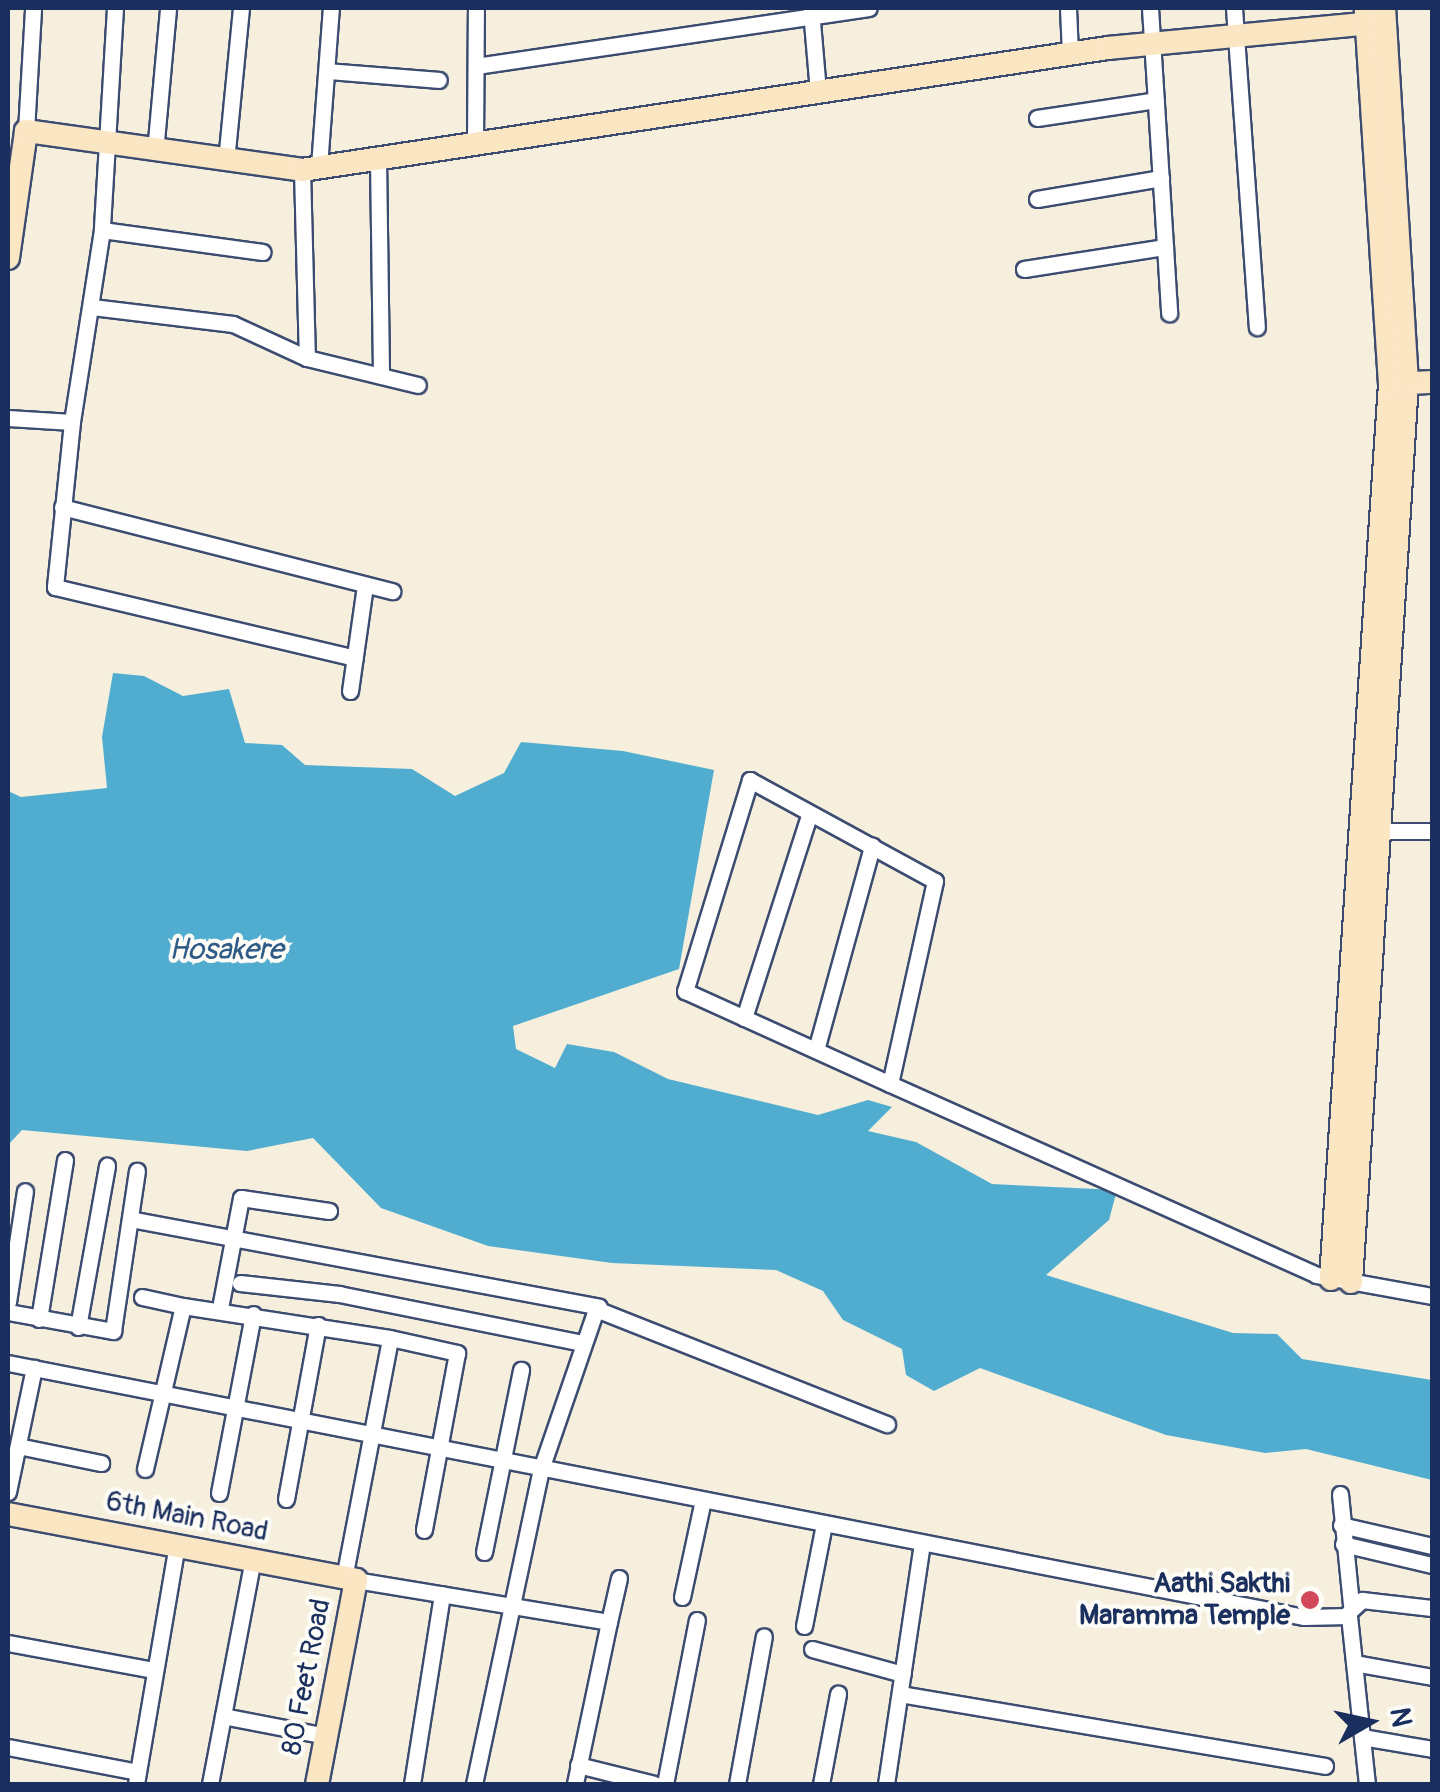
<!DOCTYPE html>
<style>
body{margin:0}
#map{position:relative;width:1440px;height:1792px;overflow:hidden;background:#f6efdd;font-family:Pangolin,sans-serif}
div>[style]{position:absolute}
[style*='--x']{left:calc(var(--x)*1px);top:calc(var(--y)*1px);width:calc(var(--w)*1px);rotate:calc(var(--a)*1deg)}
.water>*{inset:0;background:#51adcf}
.roads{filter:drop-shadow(2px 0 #3c4c71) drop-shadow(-2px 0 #3c4c71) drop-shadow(0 2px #3c4c71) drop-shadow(0 -2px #3c4c71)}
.street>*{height:15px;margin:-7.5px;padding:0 7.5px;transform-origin:7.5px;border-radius:7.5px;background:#fff}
.secondary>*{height:22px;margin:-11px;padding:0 11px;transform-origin:11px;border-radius:11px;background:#fbe6c4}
.dots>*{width:28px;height:28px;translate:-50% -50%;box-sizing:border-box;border:5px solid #fdfcf7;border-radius:50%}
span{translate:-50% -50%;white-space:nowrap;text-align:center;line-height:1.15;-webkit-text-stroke:8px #fdfcf7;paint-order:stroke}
.street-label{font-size:28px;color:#1b2f5e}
.poi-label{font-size:28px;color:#1b2f5e;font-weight:700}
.right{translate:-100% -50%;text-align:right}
.water-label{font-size:30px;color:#2e5b86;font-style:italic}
.frame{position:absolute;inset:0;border:10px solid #1b2f5e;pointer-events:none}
.north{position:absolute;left:1320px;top:1672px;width:100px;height:100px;-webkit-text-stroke:8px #fdfcf7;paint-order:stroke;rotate:81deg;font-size:28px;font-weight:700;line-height:40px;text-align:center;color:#1b2f5e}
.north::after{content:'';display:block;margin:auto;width:35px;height:45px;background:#1b2f5e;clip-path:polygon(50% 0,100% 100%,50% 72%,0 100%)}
</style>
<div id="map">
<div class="water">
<div style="clip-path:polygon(113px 673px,144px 676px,183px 696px,229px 689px,245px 743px,282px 745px,305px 765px,412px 769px,455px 796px,504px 773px,521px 742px,623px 751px,714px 770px,679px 969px,513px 1026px,516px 1049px,555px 1068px,567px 1044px,614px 1052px,668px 1079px,818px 1115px,868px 1100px,892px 1107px,868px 1131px,916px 1142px,992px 1184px,1117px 1190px,1109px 1220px,1046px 1275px,1233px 1333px,1277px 1334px,1302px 1359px,1432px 1380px,1432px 1480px,1306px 1449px,1265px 1453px,1166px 1435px,980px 1368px,934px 1391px,906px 1375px,902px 1349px,843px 1320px,823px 1291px,776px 1270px,612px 1263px,488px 1246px,381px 1208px,313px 1138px,247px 1151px,22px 1130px,8px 1145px,8px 791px,21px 797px,107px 788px,102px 737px)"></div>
</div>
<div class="roads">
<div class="street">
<div style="--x:115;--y:8;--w:222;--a:93.4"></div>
<div style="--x:102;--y:230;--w:194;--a:98.9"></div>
<div style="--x:72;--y:422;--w:166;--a:95.9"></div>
<div style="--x:55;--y:587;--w:308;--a:13.3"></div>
<div style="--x:1068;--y:8;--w:46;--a:87.5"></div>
<div style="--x:1150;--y:8;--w:306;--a:86.4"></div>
<div style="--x:1234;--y:8;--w:320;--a:85.9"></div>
<div style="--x:811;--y:10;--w:81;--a:85.1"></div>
<div style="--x:476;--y:66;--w:397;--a:-8.4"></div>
<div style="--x:327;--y:71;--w:112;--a:4.6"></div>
<div style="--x:1037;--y:118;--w:120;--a:-8.6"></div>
<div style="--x:26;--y:131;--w:123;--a:-86.7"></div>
<div style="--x:475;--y:143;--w:135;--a:-89.6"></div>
<div style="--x:155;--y:152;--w:145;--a:-84.8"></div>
<div style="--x:378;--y:158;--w:218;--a:89.2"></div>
<div style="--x:226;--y:161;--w:154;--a:-84.4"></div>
<div style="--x:319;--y:166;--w:158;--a:-85.7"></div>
<div style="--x:302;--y:170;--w:188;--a:88.5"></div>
<div style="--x:307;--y:358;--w:114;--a:13.7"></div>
<div style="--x:1037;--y:199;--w:126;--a:-9.6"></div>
<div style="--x:102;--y:230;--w:162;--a:7.8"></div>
<div style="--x:1024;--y:269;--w:143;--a:-8.9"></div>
<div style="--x:92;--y:307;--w:142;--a:6.9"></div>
<div style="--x:233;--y:324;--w:81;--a:24.7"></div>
<div style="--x:8;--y:418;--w:64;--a:3.6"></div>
<div style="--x:62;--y:507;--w:341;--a:14.3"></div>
<div style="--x:350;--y:691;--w:107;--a:-81.9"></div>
<div style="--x:1373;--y:831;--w:59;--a:0"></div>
<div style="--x:744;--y:1018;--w:215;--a:-72.2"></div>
<div style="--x:816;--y:1050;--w:212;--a:-74.6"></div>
<div style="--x:890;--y:1084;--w:208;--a:-77.5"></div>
<div style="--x:935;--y:881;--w:211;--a:-151.4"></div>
<div style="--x:750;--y:780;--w:221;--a:107.1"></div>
<div style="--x:685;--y:991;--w:225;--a:24.4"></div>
<div style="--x:890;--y:1084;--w:467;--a:24.1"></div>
<div style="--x:1316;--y:1275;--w:118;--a:10.3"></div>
<div style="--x:130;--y:1219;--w:477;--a:10.6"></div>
<div style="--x:240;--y:1283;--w:100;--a:6.3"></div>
<div style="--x:339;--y:1294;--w:249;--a:11.4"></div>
<div style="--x:142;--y:1297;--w:42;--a:12.4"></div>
<div style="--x:8;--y:1302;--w:112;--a:-81.3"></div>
<div style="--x:220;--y:1308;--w:112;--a:-79.2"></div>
<div style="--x:241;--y:1198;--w:89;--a:8.4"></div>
<div style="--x:8;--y:1312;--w:107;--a:10.3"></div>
<div style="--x:113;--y:1331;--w:162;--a:-81.5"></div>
<div style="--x:39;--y:1319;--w:161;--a:-80.7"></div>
<div style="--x:78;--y:1327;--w:164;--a:-79.8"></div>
<div style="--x:8;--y:1363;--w:1321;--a:11.09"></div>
<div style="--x:1304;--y:1617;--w:45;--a:-1.3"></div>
<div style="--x:1349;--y:1616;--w:169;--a:83.9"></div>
<div style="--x:18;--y:1446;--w:85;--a:11.6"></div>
<div style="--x:145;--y:1469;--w:167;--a:-76.9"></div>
<div style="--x:183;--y:1306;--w:209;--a:8.8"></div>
<div style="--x:390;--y:1338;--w:69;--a:12.6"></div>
<div style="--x:457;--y:1353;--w:180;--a:100.6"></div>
<div style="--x:8;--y:1492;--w:127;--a:-78.2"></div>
<div style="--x:219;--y:1493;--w:182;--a:-79.2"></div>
<div style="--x:1340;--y:1494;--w:111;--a:84.3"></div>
<div style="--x:286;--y:1499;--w:177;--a:-79.6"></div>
<div style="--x:1341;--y:1525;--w:93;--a:13"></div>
<div style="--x:1343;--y:1544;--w:91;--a:13.3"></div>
<div style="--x:484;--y:1552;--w:186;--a:-78.5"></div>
<div style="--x:344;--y:1578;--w:244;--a:-79.1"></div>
<div style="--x:356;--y:1580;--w:256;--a:9.4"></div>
<div style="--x:609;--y:1622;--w:166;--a:101.9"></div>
<div style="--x:682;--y:1597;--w:99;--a:-77.8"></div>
<div style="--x:1349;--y:1612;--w:18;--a:-43"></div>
<div style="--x:1362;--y:1600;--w:70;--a:6.5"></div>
<div style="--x:609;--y:1622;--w:45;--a:-77.2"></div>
<div style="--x:804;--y:1626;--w:104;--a:-78.9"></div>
<div style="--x:8;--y:1643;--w:148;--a:10.5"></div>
<div style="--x:812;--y:1649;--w:94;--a:15.4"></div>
<div style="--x:1354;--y:1663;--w:79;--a:10.2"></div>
<div style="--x:900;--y:1694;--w:431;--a:9.6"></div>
<div style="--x:223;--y:1716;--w:105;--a:11"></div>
<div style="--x:1362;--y:1737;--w:71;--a:9.7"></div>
<div style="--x:8;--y:1747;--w:132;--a:10.9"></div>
<div style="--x:578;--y:1765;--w:78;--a:14"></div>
<div style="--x:136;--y:1784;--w:243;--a:-80.3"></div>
<div style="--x:210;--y:1784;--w:229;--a:-79.2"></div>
<div style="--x:412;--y:1784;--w:192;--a:-81"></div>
<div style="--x:474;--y:1784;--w:322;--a:-78"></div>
<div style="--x:541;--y:1469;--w:169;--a:-71"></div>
<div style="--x:596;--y:1309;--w:313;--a:21.6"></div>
<div style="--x:665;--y:1784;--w:167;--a:-79"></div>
<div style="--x:737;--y:1784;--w:150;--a:-79.7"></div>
<div style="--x:821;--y:1784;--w:92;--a:-79.3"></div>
<div style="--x:886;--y:1784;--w:244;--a:-81.5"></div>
</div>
<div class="secondary">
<div style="--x:8;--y:258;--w:128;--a:-81.9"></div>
<div style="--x:26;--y:131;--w:279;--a:8"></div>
<div style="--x:302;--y:170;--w:815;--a:-8.61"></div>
<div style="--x:1108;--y:48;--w:277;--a:-5.4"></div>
<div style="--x:1393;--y:384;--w:39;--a:-3"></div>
<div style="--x:1331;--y:1279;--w:897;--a:-86.23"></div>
<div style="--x:1390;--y:384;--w:377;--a:-93.7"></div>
<div style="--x:1351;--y:1282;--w:901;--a:-86.44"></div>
<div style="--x:1407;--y:383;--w:373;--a:-93.5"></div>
<div style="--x:8;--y:1514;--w:354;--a:10.7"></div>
<div style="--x:356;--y:1580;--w:208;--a:100.8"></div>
</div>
</div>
<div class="dots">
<div style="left:1310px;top:1600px;background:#d1495b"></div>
</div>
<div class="street-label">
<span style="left:187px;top:1517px;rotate:11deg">6th Main Road</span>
<span style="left:307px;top:1677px;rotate:-79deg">80 Feet Road</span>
</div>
<div class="poi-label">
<span class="right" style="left:1290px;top:1600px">Aathi Sakthi<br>Maramma Temple</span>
</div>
<div class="water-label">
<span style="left:226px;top:950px">Hosakere</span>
</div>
<div class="frame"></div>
<div class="north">N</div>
</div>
